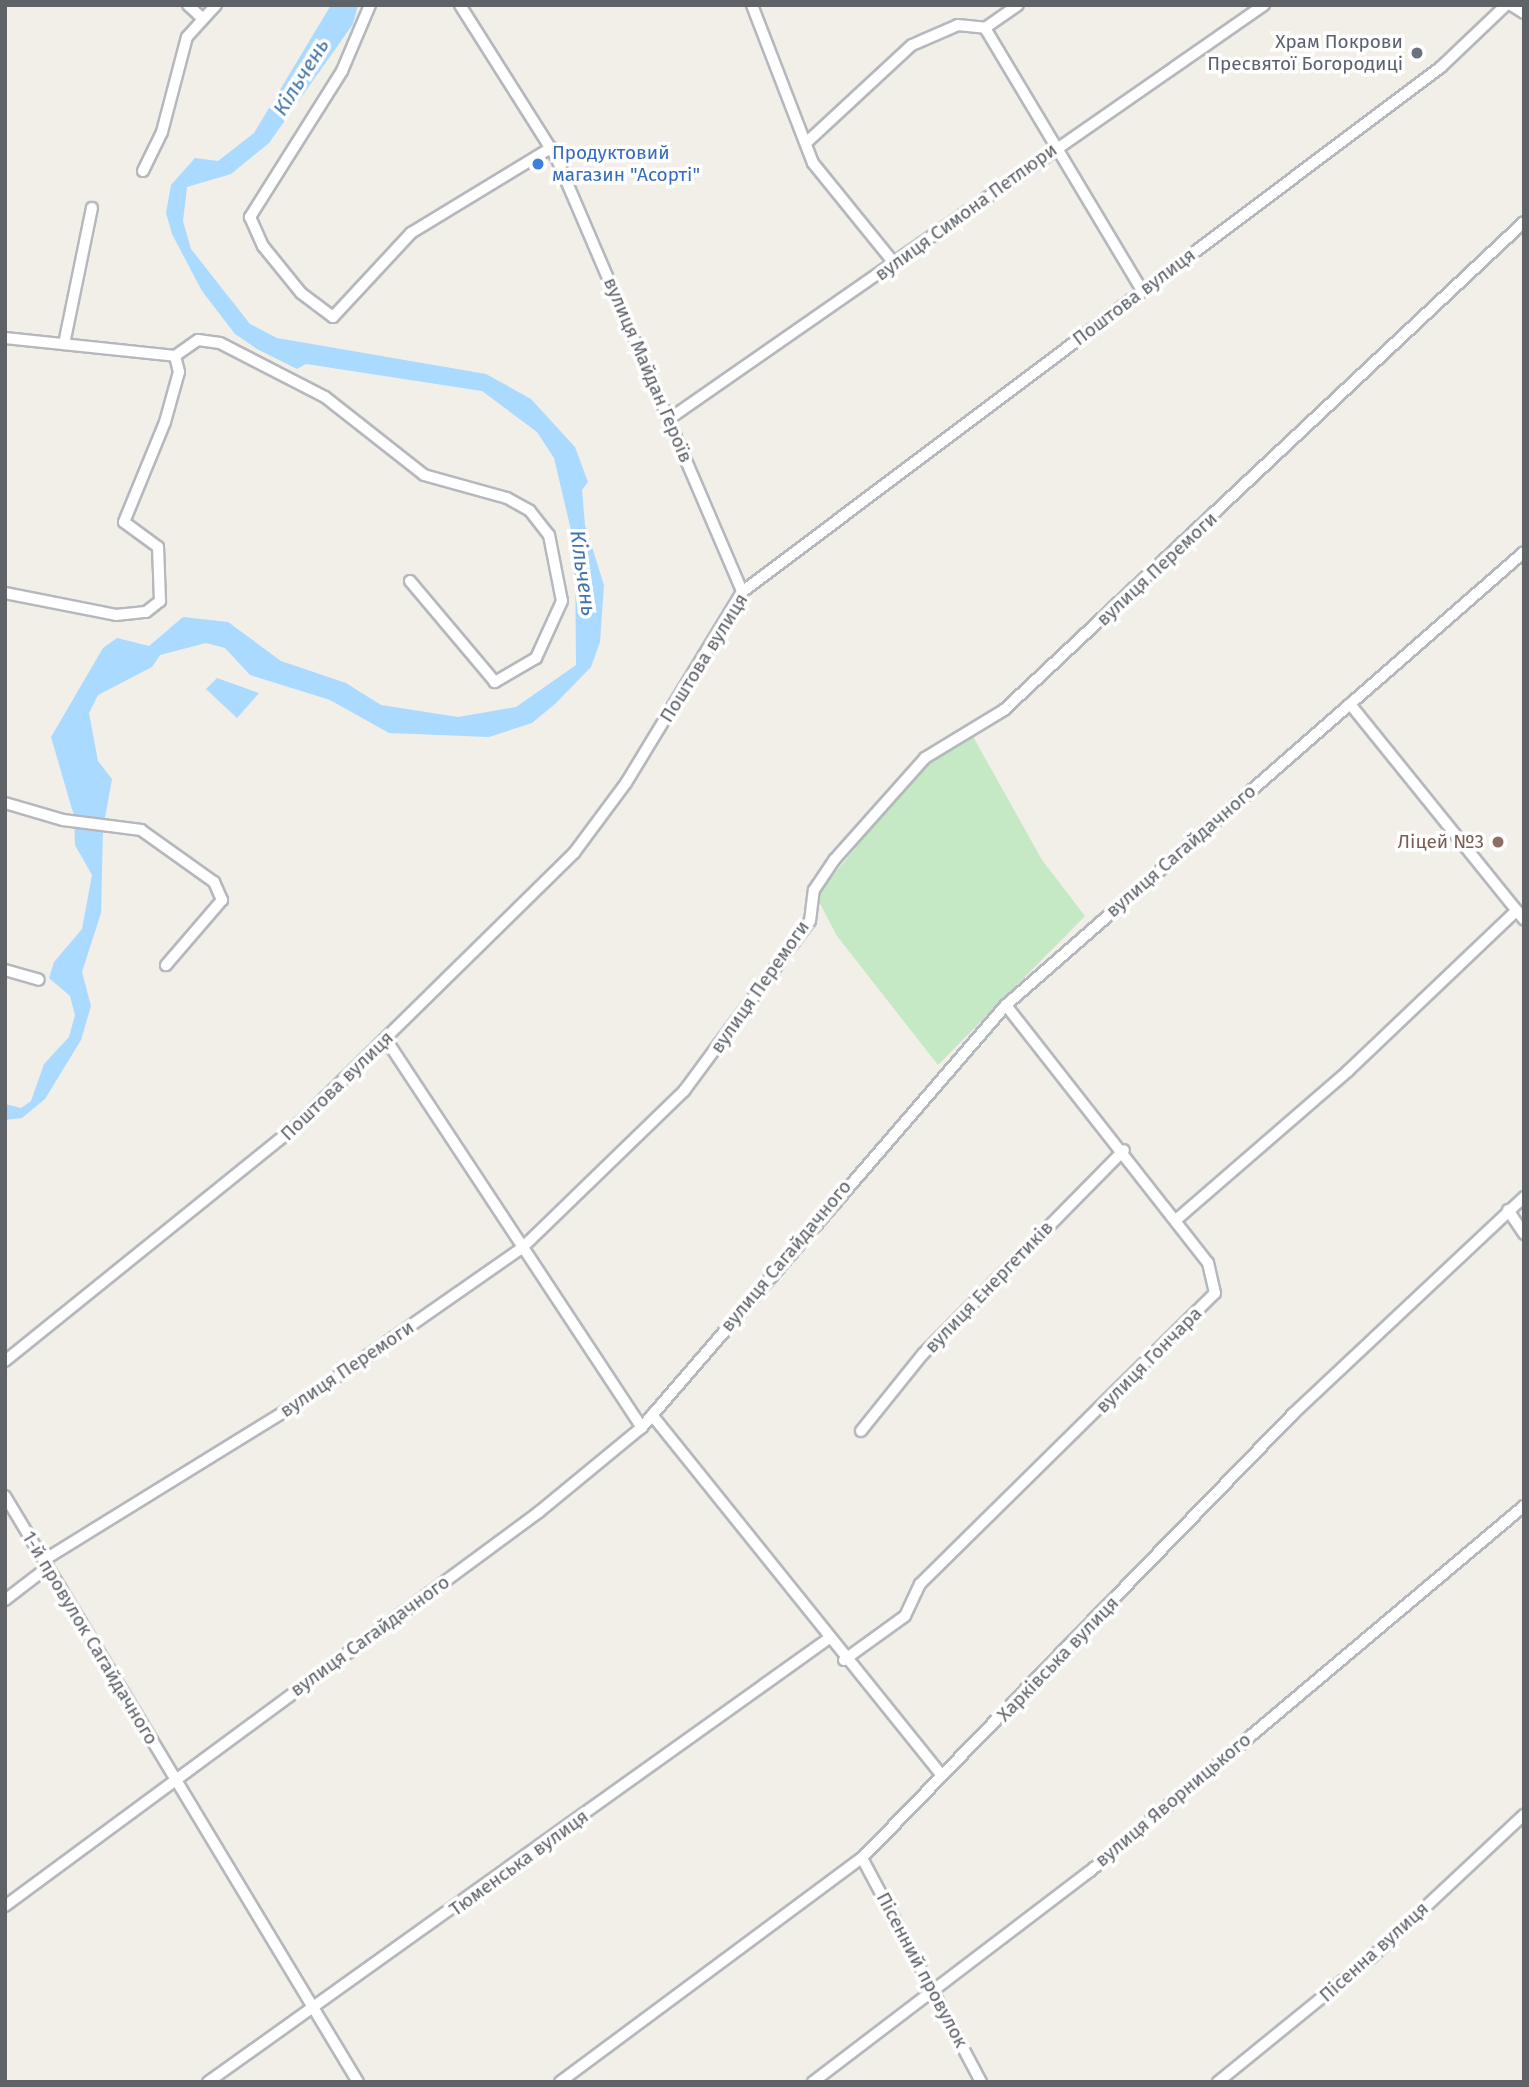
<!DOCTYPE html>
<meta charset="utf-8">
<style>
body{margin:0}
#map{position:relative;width:1529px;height:2087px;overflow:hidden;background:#f1efe8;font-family:"Fira Sans",sans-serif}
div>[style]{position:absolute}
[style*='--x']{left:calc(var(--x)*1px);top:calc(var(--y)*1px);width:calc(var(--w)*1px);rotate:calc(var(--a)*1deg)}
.green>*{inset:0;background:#c5e8c5}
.water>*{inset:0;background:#aadaff}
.roads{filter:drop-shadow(2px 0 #b5b8bc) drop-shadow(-2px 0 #b5b8bc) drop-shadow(0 2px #b5b8bc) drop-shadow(0 -2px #b5b8bc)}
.minor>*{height:10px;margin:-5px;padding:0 5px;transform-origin:5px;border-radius:5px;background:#fff}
.dots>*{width:19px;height:19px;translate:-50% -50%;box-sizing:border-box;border:4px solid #fff;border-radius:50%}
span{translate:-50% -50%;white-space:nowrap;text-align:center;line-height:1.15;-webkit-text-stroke:7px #fff;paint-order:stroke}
.worship-label{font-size:19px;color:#5b616d}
.right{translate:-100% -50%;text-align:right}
.shop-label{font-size:19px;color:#366cbe}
.left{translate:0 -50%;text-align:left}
.street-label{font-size:19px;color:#5f6368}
.education-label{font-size:19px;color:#785e54}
.water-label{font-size:21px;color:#4174aa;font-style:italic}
.frame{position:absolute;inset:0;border:7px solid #5f6368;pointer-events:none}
</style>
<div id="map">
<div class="green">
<div style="clip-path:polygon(971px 733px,1042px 860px,1085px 916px,938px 1065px,837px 936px,816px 896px,932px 755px)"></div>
</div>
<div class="water">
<div style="clip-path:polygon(331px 5px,358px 5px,353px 24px,269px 143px,231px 174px,187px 187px,183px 221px,191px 249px,250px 324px,277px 338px,486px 374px,531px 399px,575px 447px,588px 482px,582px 490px,585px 525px,604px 585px,600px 642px,591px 667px,556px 703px,532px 723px,489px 737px,389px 733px,330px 700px,250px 675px,225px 648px,206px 643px,160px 655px,152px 667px,98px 695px,89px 713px,98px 761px,112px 779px,103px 829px,101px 913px,82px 972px,91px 1006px,81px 1040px,45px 1099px,22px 1118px,5px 1120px,5px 1104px,21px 1108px,31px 1101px,44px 1064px,69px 1037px,75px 1015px,70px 996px,49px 978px,54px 962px,82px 929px,92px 875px,75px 845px,74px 816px,51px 737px,103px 648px,117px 638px,149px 646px,183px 617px,228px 622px,281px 661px,346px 683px,381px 705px,458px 717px,516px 707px,576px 665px,575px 547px,554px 458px,537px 432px,482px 391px,306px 364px,297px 369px,257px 349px,235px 334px,202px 291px,172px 234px,166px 213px,171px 185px,195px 158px,218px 161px,254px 133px)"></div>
<div style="clip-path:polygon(217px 678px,259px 693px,237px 718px,206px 689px)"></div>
</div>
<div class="roads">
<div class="minor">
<div style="--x:188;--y:5;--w:19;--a:43"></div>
<div style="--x:370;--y:5;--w:72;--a:113"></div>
<div style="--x:342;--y:71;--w:173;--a:122.2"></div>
<div style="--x:250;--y:217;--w:32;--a:66"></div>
<div style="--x:263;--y:246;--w:60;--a:51"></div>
<div style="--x:301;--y:293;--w:40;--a:37"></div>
<div style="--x:333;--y:317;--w:115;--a:-47.1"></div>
<div style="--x:411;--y:233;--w:164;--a:-31.3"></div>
<div style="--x:460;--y:5;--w:180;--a:57.7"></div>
<div style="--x:556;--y:157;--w:473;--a:66.8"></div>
<div style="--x:752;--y:5;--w:169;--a:68.9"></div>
<div style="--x:813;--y:163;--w:129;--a:51"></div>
<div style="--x:1511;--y:5;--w:15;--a:32"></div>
<div style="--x:985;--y:28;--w:305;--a:59.1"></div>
<div style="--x:985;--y:28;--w:40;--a:-34.9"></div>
<div style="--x:806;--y:143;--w:144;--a:-42.8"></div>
<div style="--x:912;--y:45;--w:50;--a:-23.5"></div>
<div style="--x:958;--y:25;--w:27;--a:6"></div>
<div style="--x:143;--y:171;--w:43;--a:-64"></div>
<div style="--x:162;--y:132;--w:98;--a:-75.3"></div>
<div style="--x:187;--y:37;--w:43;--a:-47.8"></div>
<div style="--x:5;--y:338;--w:171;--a:6"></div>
<div style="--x:175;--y:356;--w:28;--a:-35"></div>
<div style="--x:198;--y:340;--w:22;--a:8"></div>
<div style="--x:220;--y:343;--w:118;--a:27.2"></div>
<div style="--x:325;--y:397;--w:126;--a:38.2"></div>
<div style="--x:424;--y:475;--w:86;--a:15.5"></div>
<div style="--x:507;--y:498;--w:26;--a:29"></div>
<div style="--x:530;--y:511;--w:31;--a:52"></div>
<div style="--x:549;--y:535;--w:67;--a:78.9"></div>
<div style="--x:562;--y:601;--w:63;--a:114.5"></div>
<div style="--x:536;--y:658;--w:48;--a:149.7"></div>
<div style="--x:495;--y:682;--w:132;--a:-130.1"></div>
<div style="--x:64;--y:344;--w:139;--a:-78.4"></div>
<div style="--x:669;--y:419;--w:725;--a:-34.83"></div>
<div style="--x:5;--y:593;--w:113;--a:11.2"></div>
<div style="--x:116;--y:615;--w:30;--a:-6"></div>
<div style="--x:146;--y:612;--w:18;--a:-38"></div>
<div style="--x:160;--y:601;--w:54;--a:-92.1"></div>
<div style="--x:158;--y:547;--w:42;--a:-143.7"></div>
<div style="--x:124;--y:522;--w:108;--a:-67.7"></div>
<div style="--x:165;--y:422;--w:52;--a:-74.4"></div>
<div style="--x:179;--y:372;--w:16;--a:-104"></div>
<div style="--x:1350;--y:704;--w:277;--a:51.1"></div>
<div style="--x:5;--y:803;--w:60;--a:16.3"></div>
<div style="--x:63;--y:820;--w:79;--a:7.3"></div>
<div style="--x:141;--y:830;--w:90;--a:35.5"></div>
<div style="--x:214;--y:882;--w:20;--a:66"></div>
<div style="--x:222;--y:900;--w:86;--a:130.7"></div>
<div style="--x:5;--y:970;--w:35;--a:16"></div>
<div style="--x:387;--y:1041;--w:463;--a:56.6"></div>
<div style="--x:1508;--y:1210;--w:29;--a:56"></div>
<div style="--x:1176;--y:1220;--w:228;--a:-40.9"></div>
<div style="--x:1348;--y:1071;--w:233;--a:-43.6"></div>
<div style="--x:5;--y:1361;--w:370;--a:-38.9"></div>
<div style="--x:293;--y:1129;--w:394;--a:-44.5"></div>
<div style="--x:574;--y:853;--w:87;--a:-53.4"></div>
<div style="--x:626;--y:783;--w:223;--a:-58.7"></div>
<div style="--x:742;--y:592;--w:874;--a:-36.91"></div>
<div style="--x:1441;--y:67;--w:90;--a:-43.6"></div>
<div style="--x:652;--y:1415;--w:459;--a:51.2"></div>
<div style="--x:861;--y:1431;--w:99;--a:-51.2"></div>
<div style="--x:923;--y:1354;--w:286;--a:-45.4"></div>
<div style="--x:5;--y:1496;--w:684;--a:58.94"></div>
<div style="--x:44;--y:1560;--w:317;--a:-31.7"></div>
<div style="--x:314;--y:1393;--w:255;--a:-34.9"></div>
<div style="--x:523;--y:1247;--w:224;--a:-44.1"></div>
<div style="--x:684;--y:1091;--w:212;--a:-53.5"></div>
<div style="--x:810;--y:921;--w:31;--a:-83"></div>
<div style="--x:814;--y:890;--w:37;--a:-56"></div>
<div style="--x:835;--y:859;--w:135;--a:-48.3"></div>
<div style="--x:925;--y:758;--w:92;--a:-31.3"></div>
<div style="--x:1004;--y:710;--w:713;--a:-43.18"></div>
<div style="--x:5;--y:1600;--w:54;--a:-37.5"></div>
<div style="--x:844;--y:1660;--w:75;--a:-35.8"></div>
<div style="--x:905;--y:1616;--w:35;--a:-65"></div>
<div style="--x:920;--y:1584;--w:414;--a:-44.6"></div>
<div style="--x:1215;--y:1293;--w:31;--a:-103"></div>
<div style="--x:1208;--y:1263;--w:328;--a:-128.1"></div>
<div style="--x:862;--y:1858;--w:254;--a:62"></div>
<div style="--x:5;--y:1906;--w:664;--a:-36.42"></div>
<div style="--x:539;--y:1512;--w:134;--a:-39.5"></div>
<div style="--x:642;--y:1427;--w:557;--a:-49.22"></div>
<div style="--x:1006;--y:1005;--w:688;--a:-41.17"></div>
<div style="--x:208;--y:2082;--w:762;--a:-35.55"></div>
<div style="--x:560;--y:2082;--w:376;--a:-36.6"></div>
<div style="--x:862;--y:1858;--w:619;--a:-45.85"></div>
<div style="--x:1293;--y:1414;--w:317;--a:-43.2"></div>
<div style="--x:813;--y:2082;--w:347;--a:-37.3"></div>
<div style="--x:1089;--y:1872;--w:568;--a:-40.08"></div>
<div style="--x:1218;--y:2082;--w:198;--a:-39.1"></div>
<div style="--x:1372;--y:1957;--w:208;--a:-43.1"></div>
</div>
</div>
<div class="dots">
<div style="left:1417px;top:53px;background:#6b7280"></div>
<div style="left:538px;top:164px;background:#3f7fe0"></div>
<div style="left:1498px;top:842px;background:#8d6e63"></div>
</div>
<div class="worship-label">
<span class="right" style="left:1403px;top:53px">Храм Покрови<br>Пресвятої Богородиці</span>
</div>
<div class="shop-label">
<span class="left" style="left:552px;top:164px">Продуктовий<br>магазин "Асорті"</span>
</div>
<div class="street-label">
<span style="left:966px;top:212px;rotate:-36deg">вулиця Симона Петлюри</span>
<span style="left:1134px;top:297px;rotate:-37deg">Поштова вулиця</span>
<span style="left:648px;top:370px;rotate:67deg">вулиця Майдан Героїв</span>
<span style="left:1157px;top:569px;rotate:-43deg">вулиця Перемоги</span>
<span style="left:704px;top:658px;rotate:-58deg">Поштова вулиця</span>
<span style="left:1181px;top:851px;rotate:-41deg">вулиця Сагайдачного</span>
<span style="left:760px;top:987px;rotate:-55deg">вулиця Перемоги</span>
<span style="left:337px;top:1086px;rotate:-44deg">Поштова вулиця</span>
<span style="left:786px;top:1256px;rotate:-50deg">вулиця Сагайдачного</span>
<span style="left:989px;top:1287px;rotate:-46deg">вулиця Енергетиків</span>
<span style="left:1149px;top:1360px;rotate:-45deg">вулиця Гончара</span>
<span style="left:347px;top:1369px;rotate:-34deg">вулиця Перемоги</span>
<span style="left:370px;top:1636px;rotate:-36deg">вулиця Сагайдачного</span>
<span style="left:90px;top:1638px;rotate:59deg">1-й провулок Сагайдачного</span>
<span style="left:1058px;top:1659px;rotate:-46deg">Харківська вулиця</span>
<span style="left:1173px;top:1800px;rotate:-40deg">вулиця Яворницького</span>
<span style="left:519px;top:1863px;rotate:-36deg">Тюменська вулиця</span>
<span style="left:1374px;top:1952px;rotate:-42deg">Пісенна вулиця</span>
<span style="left:922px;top:1970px;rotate:62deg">Пісенний провулок</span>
</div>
<div class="education-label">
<span class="right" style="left:1484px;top:842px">Ліцей №3</span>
</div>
<div class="water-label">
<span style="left:301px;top:77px;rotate:-58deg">Кільчень</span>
<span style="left:583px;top:573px;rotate:82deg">Кільчень</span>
</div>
<div class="frame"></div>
</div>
